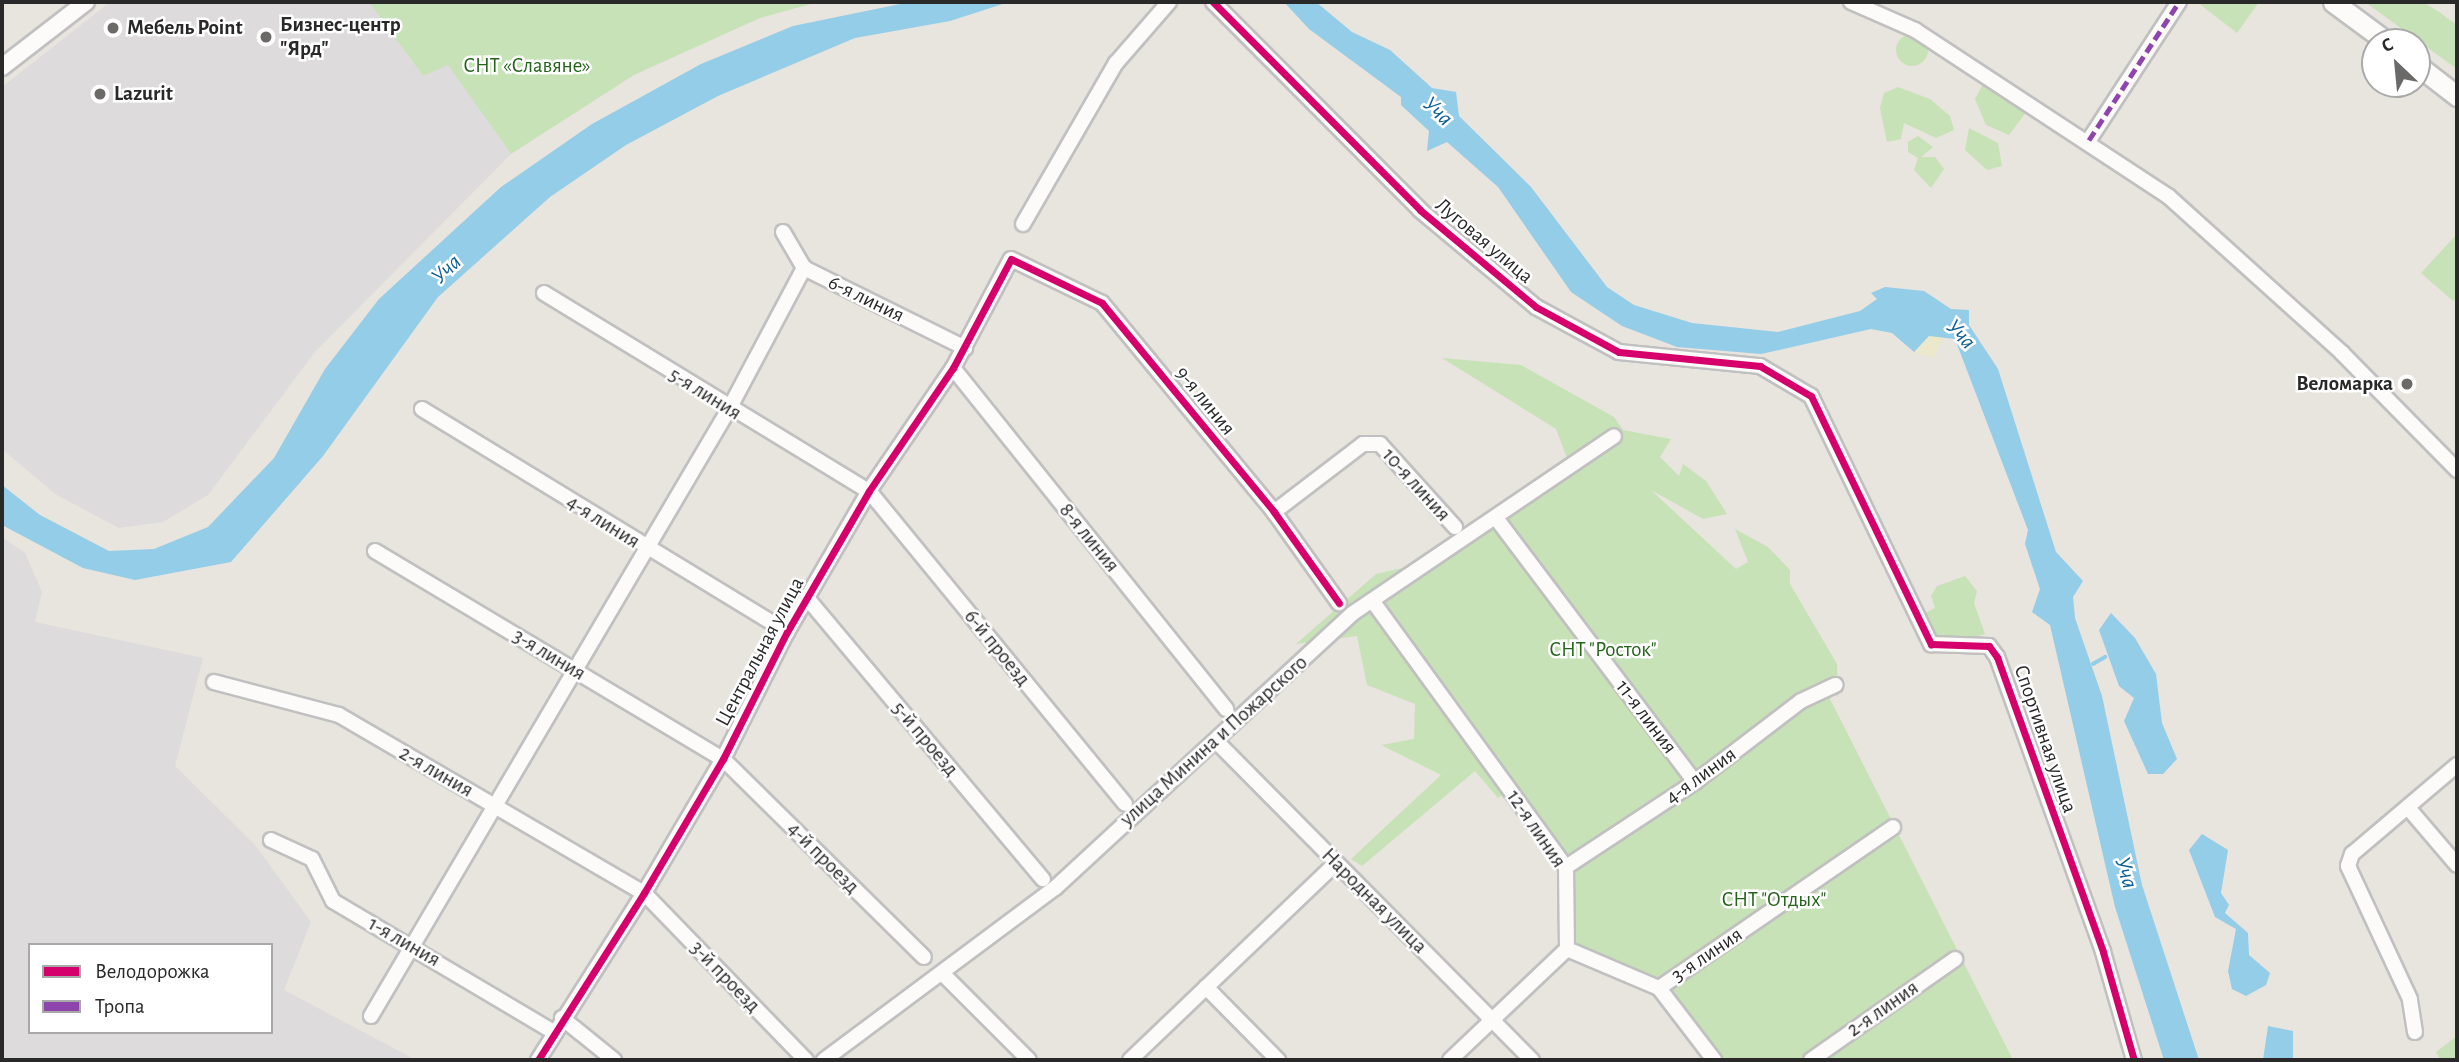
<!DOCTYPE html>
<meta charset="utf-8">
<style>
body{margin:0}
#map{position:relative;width:2459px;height:1062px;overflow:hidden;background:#e8e4de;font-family:"Alegreya Sans",sans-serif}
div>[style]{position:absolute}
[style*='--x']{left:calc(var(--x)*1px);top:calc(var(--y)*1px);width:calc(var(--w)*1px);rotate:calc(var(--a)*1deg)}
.industrial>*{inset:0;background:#dedbdd}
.green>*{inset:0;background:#c7e2b7}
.round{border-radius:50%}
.sand>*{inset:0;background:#ece8cc}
.water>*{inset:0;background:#93cde8}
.stream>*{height:3.5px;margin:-1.75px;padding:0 1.75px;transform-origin:1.75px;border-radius:1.75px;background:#93cde8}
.roads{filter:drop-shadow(2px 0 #c1c0c0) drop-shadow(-2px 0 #c1c0c0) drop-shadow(0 2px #c1c0c0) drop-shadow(0 -2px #c1c0c0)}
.minor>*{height:14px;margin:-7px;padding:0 7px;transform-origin:7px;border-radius:7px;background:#fcfbfa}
.tertiary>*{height:16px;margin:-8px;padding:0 8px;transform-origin:8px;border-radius:8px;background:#fcfbfa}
.secondary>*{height:19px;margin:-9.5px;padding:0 9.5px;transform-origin:9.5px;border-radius:9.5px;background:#fcfbfa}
.quiet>*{height:5px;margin-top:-2.5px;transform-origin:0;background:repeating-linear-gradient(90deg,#8e44ad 0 10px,transparent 0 15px)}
.cycleway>*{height:7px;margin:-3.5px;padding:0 3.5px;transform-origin:3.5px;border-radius:3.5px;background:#d6006c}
.dots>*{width:19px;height:19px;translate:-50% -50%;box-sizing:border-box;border:4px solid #fff;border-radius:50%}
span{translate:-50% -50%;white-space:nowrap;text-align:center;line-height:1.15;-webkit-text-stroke:5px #fff;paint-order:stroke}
.poi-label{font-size:21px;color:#292929;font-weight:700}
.left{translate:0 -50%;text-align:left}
.right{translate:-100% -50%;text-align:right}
.park-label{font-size:21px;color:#25641b}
.street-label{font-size:21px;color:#292929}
.water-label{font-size:23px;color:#0f6096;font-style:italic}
.frame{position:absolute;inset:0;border:4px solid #292929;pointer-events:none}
.legend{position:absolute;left:28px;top:943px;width:245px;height:91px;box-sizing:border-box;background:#fff;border:2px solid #a9a9a9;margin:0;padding:9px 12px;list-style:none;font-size:21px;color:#292929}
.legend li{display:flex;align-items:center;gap:14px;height:35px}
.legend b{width:35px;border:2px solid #a9a9a9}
.north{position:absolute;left:2361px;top:28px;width:70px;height:70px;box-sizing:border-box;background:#fff;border:2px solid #a9a9a9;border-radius:50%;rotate:334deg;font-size:19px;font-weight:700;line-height:28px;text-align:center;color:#292929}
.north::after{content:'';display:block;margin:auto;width:24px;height:32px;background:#6c6a68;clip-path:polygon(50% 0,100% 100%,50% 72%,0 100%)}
</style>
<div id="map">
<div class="industrial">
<div style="clip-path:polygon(110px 2px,369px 2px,423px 76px,448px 64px,511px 154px,315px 352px,208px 495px,163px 522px,119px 528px,55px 494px,2px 449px,2px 87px)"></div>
<div style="clip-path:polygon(evenodd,2px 537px,25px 553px,42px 592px,35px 622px,203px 658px,175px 766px,256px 846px,311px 922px,284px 990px,416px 1060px,2px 1060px,2px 537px,30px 945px,271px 945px,271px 1032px,30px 1032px,30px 945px)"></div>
</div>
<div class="green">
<div style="clip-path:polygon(369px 2px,818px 2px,760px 18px,634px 75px,511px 154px,448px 65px,423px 76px)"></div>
<div style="clip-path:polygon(2197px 2px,2259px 2px,2237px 33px)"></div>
<div style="clip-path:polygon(2365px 2px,2423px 2px,2439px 12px,2457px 25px,2457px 69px)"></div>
<div class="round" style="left:1896px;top:34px;width:32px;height:32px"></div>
<div style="clip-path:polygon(1984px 82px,2026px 112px,2009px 135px,1986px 125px,1975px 99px)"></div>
<div style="clip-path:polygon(1898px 87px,1930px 99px,1950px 116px,1954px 130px,1936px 138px,1904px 123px,1901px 139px,1887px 142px,1880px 108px,1884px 93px)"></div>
<div style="clip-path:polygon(1969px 128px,1998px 143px,2002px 166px,1987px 170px,1965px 150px)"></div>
<div style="clip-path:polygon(1918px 136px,1933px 147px,1921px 157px,1935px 157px,1944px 169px,1931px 188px,1914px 170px,1918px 158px,1908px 152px,1908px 142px)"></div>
<div style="clip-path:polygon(2457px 234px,2457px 297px,2453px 301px,2421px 273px)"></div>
<div style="clip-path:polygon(1442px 358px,1521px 365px,1614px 417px,1623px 430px,1671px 439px,1660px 457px,1679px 476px,1683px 464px,1706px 481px,1727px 514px,1703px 519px,1651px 490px,1736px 569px,1748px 562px,1735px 529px,1768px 547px,1790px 570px,1790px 584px,1837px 664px,1838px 697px,1824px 685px,1790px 706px,1568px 860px,1514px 787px,1498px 798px,1475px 771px,1362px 866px,1351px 859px,1441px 775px,1381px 745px,1414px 739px,1415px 704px,1367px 685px,1357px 636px,1296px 644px,1376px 574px,1407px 567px,1567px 458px,1556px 429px)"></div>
<div style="clip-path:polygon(1965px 576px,1977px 591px,1974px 603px,1985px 634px,1957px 642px,1936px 638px,1923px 614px,1935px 608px,1931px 596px,1937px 586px)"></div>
<div style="clip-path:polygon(1827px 693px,2013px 1060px,1722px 1060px,1659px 981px,1571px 947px,1569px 868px)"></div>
<div style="clip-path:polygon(2457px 1036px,2457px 1060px,2441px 1060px,2436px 1052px)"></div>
</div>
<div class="sand">
<div style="clip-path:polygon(1945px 334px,1934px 358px,1914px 352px,1929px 336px)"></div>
</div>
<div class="water">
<div style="clip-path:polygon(910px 2px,1009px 2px,950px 21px,855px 38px,718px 96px,626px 145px,550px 197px,438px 297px,323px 456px,231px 562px,135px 580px,83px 568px,2px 525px,2px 485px,40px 515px,109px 551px,154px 549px,208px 527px,274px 458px,325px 369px,379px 299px,501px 187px,592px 124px,701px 64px,793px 26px)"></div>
<div style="clip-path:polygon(1284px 2px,1316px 2px,1352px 32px,1390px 50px,1432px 88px,1456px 92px,1459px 116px,1531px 187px,1607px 287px,1634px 305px,1692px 323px,1778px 332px,1860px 311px,1877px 299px,1871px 293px,1885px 287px,1924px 291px,1951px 309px,1969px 310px,1969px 325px,1998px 369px,2056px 552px,2083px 581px,2073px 597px,2075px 618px,2102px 696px,2142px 885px,2199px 1060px,2164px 1060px,2115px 907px,2050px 625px,2032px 612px,2040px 589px,2025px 544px,2028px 530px,1955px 339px,1929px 336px,1914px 352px,1892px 333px,1871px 329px,1761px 354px,1677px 347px,1622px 326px,1571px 292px,1498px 187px,1447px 142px,1427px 151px,1429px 131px,1401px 105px,1401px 97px,1309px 29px)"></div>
<div style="clip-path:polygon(2111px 613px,2135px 638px,2156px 674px,2162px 723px,2177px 759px,2163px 774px,2148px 774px,2124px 721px,2134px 698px,2119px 686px,2099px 630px)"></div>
<div style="clip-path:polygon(2202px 834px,2228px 850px,2221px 893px,2229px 905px,2225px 913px,2248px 933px,2249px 955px,2270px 973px,2266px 985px,2246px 996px,2232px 989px,2228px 971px,2236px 929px,2215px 917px,2189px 850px)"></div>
<div style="clip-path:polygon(2268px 1026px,2293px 1031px,2293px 1060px,2263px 1060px)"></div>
</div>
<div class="stream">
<div style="--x:2093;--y:664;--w:14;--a:-30"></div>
</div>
<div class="roads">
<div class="minor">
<div style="--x:1213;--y:2;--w:293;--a:45.1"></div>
<div style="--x:1420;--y:210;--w:151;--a:39.9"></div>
<div style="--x:1536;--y:307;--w:94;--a:28.5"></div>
<div style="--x:1619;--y:352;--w:142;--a:5.7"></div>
<div style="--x:1760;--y:366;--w:59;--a:30.5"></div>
<div style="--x:1811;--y:396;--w:276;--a:64.2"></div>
<div style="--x:1931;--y:644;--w:58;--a:2"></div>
<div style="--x:1989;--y:646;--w:14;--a:54"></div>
<div style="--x:1997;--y:657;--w:313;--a:70.2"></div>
<div style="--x:2103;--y:952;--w:112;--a:74"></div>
<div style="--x:1851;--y:2;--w:70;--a:23.6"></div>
<div style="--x:1915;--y:30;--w:304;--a:33.3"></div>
<div style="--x:2169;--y:197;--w:233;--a:42"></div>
<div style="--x:2342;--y:353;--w:164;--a:45.5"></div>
<div style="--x:2089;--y:140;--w:165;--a:-56.9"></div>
<div style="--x:1023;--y:224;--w:186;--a:-60"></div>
<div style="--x:1116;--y:63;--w:81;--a:-49"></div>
<div style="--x:783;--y:232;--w:42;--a:59.7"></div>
<div style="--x:804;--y:268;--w:180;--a:26.4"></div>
<div style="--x:544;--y:293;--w:381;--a:31.4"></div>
<div style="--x:869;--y:491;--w:404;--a:50.7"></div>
<div style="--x:953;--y:368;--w:437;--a:51.3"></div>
<div style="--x:422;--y:409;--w:428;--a:31.4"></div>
<div style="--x:1274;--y:512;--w:112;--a:-37.4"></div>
<div style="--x:1363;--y:444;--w:17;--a:0"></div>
<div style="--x:1380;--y:444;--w:112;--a:47.9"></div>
<div style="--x:1496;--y:518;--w:331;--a:53"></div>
<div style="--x:375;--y:551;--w:405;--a:30.9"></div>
<div style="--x:723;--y:759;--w:282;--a:44.6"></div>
<div style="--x:807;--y:598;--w:367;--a:50"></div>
<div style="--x:1374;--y:603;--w:326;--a:54"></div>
<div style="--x:1566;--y:867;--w:82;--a:89.3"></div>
<div style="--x:1567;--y:949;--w:100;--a:23"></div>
<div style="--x:1659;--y:988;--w:91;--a:52.6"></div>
<div style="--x:214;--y:682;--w:129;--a:14.8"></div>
<div style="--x:339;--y:715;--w:353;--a:30.3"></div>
<div style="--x:644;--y:893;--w:233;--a:45.9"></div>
<div style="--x:1217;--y:742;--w:448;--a:45.3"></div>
<div style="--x:2410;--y:810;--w:72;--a:49.5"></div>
<div style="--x:271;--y:840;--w:45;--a:24.9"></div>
<div style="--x:312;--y:859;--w:47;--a:63.4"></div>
<div style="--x:333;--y:901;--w:257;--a:30.7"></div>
<div style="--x:1566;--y:867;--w:154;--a:-33.4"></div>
<div style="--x:1695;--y:782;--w:133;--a:-37.4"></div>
<div style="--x:1801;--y:701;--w:38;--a:-25"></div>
<div style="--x:944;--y:975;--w:120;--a:45"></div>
<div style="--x:1206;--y:987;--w:103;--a:45.4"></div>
<div style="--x:1659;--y:988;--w:284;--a:-34.5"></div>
<div style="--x:371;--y:1016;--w:705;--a:-59.47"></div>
<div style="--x:729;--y:409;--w:160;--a:-62"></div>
<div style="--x:562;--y:1018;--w:67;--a:38.9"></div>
<div style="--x:2415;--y:1032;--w:33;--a:-99"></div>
<div style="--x:2410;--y:999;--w:147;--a:-115"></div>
<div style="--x:2348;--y:866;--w:13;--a:-72"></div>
<div style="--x:2352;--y:854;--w:138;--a:-40.3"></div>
<div style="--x:538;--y:1060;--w:198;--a:-57.6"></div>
<div style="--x:644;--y:893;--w:156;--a:-59.5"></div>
<div style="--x:723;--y:759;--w:142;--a:-63.3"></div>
<div style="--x:787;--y:632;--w:163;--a:-59.8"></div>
<div style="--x:869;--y:491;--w:149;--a:-55.7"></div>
<div style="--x:953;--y:368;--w:123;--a:-62"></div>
<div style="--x:1011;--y:259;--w:101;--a:25.8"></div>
<div style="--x:1102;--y:303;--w:271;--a:50.5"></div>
<div style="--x:1274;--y:512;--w:112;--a:54.5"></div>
<div style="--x:824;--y:1060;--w:288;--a:-36.7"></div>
<div style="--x:1055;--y:888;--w:405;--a:-42.7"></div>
<div style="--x:1353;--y:613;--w:315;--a:-34.1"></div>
<div style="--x:1130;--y:1060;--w:285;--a:-43.7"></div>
<div style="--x:1450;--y:1060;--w:161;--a:-43.5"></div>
<div style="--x:1811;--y:1060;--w:176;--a:-35"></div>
</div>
<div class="tertiary">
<div style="--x:2;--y:67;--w:106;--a:-37.7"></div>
</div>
<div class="secondary">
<div style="--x:2333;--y:2;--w:67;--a:36.5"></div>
<div style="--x:2417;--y:65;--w:51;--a:37.8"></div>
</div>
</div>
<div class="quiet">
<div style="--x:2089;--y:140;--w:165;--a:-56.9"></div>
</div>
<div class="cycleway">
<div style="--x:1213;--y:2;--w:293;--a:45.1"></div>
<div style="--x:1420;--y:210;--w:151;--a:39.9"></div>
<div style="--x:1536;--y:307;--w:94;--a:28.5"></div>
<div style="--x:1619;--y:352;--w:142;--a:5.7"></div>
<div style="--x:1760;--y:366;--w:59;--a:30.5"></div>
<div style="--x:1811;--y:396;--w:276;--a:64.2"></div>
<div style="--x:1931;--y:644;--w:58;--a:2"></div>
<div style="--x:1989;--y:646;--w:14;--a:54"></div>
<div style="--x:1997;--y:657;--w:313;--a:70.2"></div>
<div style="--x:2103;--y:952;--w:112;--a:74"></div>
<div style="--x:538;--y:1060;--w:198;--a:-57.6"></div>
<div style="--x:644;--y:893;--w:156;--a:-59.5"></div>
<div style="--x:723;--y:759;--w:142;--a:-63.3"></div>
<div style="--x:787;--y:632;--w:163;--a:-59.8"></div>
<div style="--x:869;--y:491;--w:149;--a:-55.7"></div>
<div style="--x:953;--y:368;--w:123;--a:-62"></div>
<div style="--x:1011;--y:259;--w:101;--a:25.8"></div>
<div style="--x:1102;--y:303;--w:271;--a:50.5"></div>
<div style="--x:1274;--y:512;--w:112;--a:54.5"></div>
</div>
<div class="dots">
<div style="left:113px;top:28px;background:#6c6a68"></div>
<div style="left:266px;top:37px;background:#6c6a68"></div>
<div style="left:100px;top:94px;background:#6c6a68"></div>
<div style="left:2407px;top:384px;background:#6c6a68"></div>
</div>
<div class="poi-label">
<span class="left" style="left:280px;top:37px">Бизнес-центр<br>"Ярд"</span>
<span class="left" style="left:127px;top:28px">Мебель Point</span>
<span class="left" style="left:114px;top:94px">Lazurit</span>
<span class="right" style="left:2393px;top:384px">Веломарка</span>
</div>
<div class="park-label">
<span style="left:527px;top:66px">СНТ «Славяне»</span>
<span style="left:1603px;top:650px">СНТ "Росток"</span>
<span style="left:1774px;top:900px">СНТ "Отдых"</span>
</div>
<div class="street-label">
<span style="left:1484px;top:241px;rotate:40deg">Луговая улица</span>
<span style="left:866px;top:299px;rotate:26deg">6-я линия</span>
<span style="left:705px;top:394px;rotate:32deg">5-я линия</span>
<span style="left:1205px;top:401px;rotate:51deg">9-я линия</span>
<span style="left:1416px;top:485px;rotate:48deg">10-я линия</span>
<span style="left:603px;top:522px;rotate:32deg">4-я линия</span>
<span style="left:1089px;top:538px;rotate:51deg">8-я линия</span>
<span style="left:997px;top:648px;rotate:51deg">6-й проезд</span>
<span style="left:760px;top:652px;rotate:-62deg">Центральная улица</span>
<span style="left:549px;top:655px;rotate:31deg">3-я линия</span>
<span style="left:1646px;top:717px;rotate:53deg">11-я линия</span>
<span style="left:925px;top:739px;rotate:50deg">5-й проезд</span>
<span style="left:2045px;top:739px;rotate:71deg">Спортивная улица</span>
<span style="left:1214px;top:741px;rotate:-42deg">улица Минина и Пожарского</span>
<span style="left:436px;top:772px;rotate:30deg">2-я линия</span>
<span style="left:1701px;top:776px;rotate:-36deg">4-я линия</span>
<span style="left:1536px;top:829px;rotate:56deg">12-я линия</span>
<span style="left:823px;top:858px;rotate:45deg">4-й проезд</span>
<span style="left:1374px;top:901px;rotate:45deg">Народная улица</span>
<span style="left:404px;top:942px;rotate:30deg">1-я линия</span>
<span style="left:1707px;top:955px;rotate:-34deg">3-я линия</span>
<span style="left:725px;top:977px;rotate:46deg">3-й проезд</span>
<span style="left:1883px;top:1009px;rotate:-35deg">2-я линия</span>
</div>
<div class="water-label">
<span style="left:1437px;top:112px;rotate:43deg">Уча</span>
<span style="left:447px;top:270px;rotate:-44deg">Уча</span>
<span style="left:1960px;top:335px;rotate:46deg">Уча</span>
<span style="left:2125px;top:873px;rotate:73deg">Уча</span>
</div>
<div class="frame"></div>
<ul class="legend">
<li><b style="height:9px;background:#d6006c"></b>Велодорожка</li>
<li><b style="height:9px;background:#8e44ad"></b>Тропа</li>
</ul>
<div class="north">С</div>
</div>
